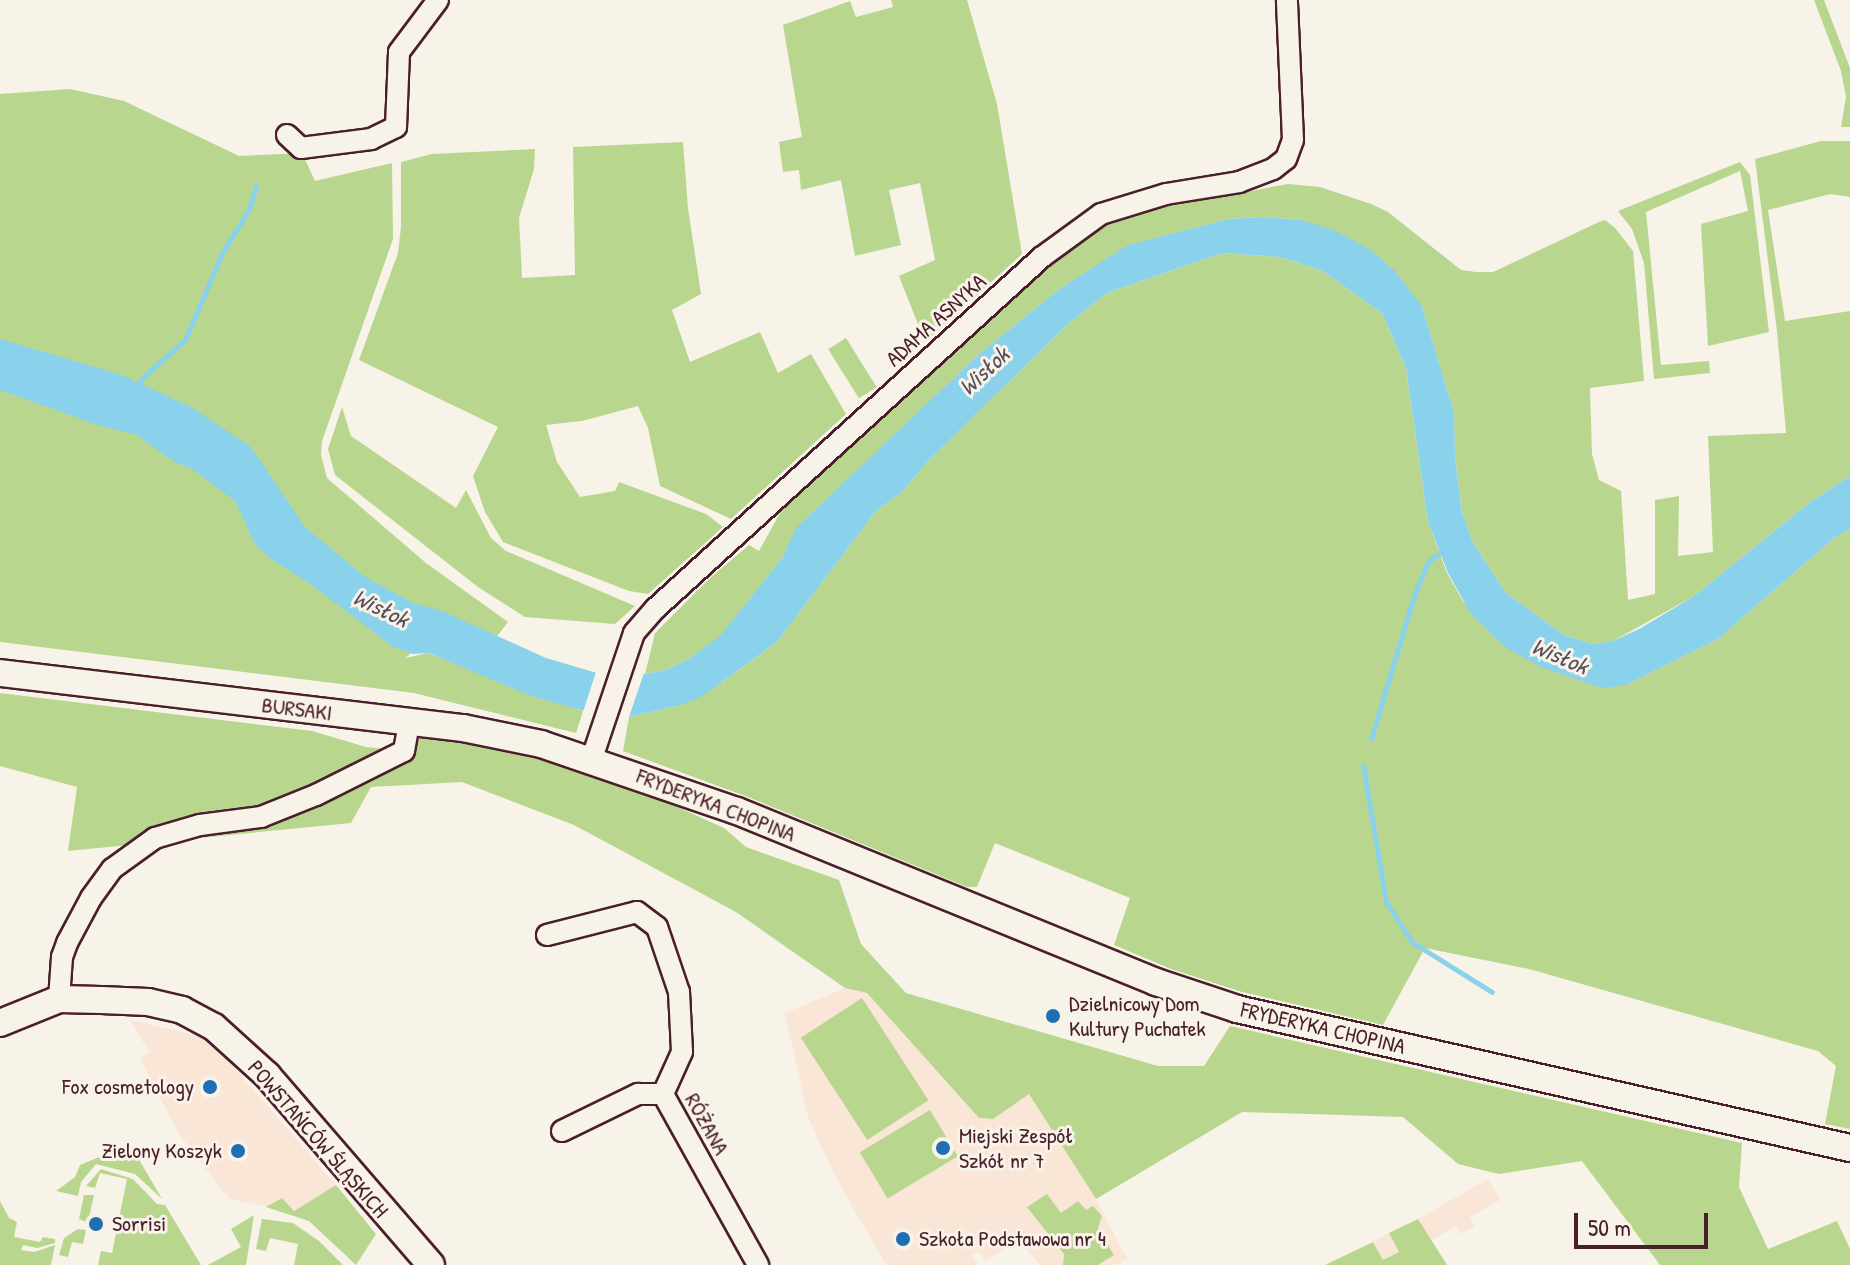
<!DOCTYPE html>
<meta charset="utf-8">
<style>
body{margin:0}
#map{position:relative;width:1850px;height:1265px;overflow:hidden;background:#f7f3e8;font-family:"Patrick Hand",sans-serif}
div>[style]{position:absolute}
[style*='--x']{left:calc(var(--x)*1px);top:calc(var(--y)*1px);width:calc(var(--w)*1px);rotate:calc(var(--a)*1deg)}
.built>*{inset:0;background:#f9e6d7;transform-origin:0 0}
.green>*{inset:0;background:#b9d68e;transform-origin:0 0}
.water>*{inset:0;background:#8ad1ec}
.pier>*{inset:0;background:#f7f3e8}
.stream>*{height:5px;margin:-2.5px;padding:0 2.5px;transform-origin:2.5px;border-radius:2.5px;background:#8ad1ec}
.roads{filter:drop-shadow(2px 0 #4a1f2b) drop-shadow(-2px 0 #4a1f2b) drop-shadow(0 2px #4a1f2b) drop-shadow(0 -2px #4a1f2b)}
.minor>*{height:20px;margin:-10px;padding:0 10px;transform-origin:10px;border-radius:10px;background:#f7f3e8}
.tertiary>*{height:26px;margin:-13px;padding:0 13px;transform-origin:13px;border-radius:13px;background:#f7f3e8}
.dots>*{width:22px;height:22px;translate:-50% -50%;box-sizing:border-box;border:4px solid #f7f3e8;border-radius:50%}
span{translate:-50% -50%;white-space:nowrap;text-align:center;line-height:1.15;-webkit-text-stroke:6px #f7f3e8;paint-order:stroke}
.street-label{font-size:22px;color:#4a1f2b}
.poi-label{font-size:22px;color:#4a1f2b}
.left{translate:0 -50%;text-align:left}
.right{translate:-100% -50%;text-align:right}
.water-label{font-size:24px;color:#5a4c5b;font-style:italic}
.scale{position:absolute;left:1574px;top:1213px;width:134px;height:36px;box-sizing:border-box;border:4px solid #4a1f2b;border-top:0;padding-left:10px;font-size:24px;line-height:28px;white-space:nowrap;color:#4a1f2b;-webkit-text-stroke:6px #f7f3e8;paint-order:stroke}
</style>
<div id="map">
<div class="built">
<div style="clip-path:polygon(845px 988px,867px 993px,979px 1118px,993px 1119px,1029px 1094px,1096px 1199px,1127px 1259px,1115px 1265px,1040px 1265px,1019px 1240px,986px 1261px,978px 1251px,973px 1255px,978px 1265px,886px 1265px,836px 1178px,808px 1117px,785px 1013px)"></div>
<div style="clip-path:polygon(130px 1020px,195px 1035px,215px 1046px,336px 1185px,293px 1211px,229px 1199px,179px 1134px,140px 1059px,149px 1052px)"></div>
<div style="clip-path:polygon(1488px 1179px,1500px 1200px,1470px 1217px,1475px 1226px,1461px 1234px,1456px 1226px,1430px 1241px,1418px 1219px)"></div>
<div style="left:1389px;top:1233px;width:21px;height:18px;rotate:62deg"></div>
</div>
<div class="green">
<div style="clip-path:polygon(891px 0,967px 0,997px 104px,1022px 254px,925px 342px,899px 276px,935px 260px,920px 183px,889px 190px,901px 245px,855px 256px,841px 180px,801px 190px,799px 170px,783px 172px,779px 142px,802px 137px,783px 25px,850px 1px,856px 17px,893px 7px)"></div>
<div style="clip-path:polygon(1814px 0,1824px 0,1850px 68px,1850px 127px,1841px 127px,1846px 97px,1841px 71px)"></div>
<div style="clip-path:polygon(70px 89px,124px 101px,239px 156px,302px 153px,315px 181px,392px 163px,393px 239px,322px 441px,321px 455px,327px 478px,426px 563px,508px 622px,491px 644px,447px 625px,405px 658px,428px 653px,583px 711px,576px 733px,414px 693px,0 642px,0 94px)"></div>
<div style="clip-path:polygon(1821px 141px,1850px 141px,1850px 197px,1830px 194px,1768px 210px,1785px 321px,1850px 311px,1850px 476px,1813px 500px,1694px 596px,1613px 641px,1592px 644px,1564px 635px,1506px 593px,1473px 543px,1462px 512px,1455px 457px,1454px 412px,1422px 306px,1301px 220px,1262px 217px,1229px 219px,1129px 245px,1058px 290px,978px 355px,797px 528px,782px 558px,720px 637px,687px 660px,666px 670px,645px 674px,655px 633px,709px 579px,749px 545px,759px 551px,785px 504px,1042px 270px,1076px 243px,1111px 223px,1148px 210px,1288px 184px,1320px 187px,1371px 204px,1388px 212px,1461px 270px,1476px 272px,1493px 272px,1599px 222px,1605px 220px,1615px 228px,1633px 251px,1644px 381px,1590px 388px,1592px 454px,1599px 480px,1621px 491px,1628px 600px,1655px 594px,1655px 500px,1679px 496px,1678px 556px,1713px 552px,1708px 436px,1786px 433px,1777px 331px,1755px 159px)"></div>
<div style="clip-path:polygon(683px 142px,688px 208px,701px 294px,672px 310px,690px 362px,760px 332px,778px 373px,811px 354px,846px 414px,731px 519px,660px 486px,648px 428px,638px 406px,582px 421px,546px 425px,557px 462px,580px 497px,615px 491px,619px 482px,706px 514px,723px 527px,648px 594px,629px 591px,503px 542px,485px 512px,473px 476px,498px 427px,359px 360px,398px 253px,401px 227px,401px 162px,432px 154px,535px 149px,534px 169px,519px 218px,522px 278px,575px 275px,573px 147px)"></div>
<div style="clip-path:polygon(1740px 162px,1750px 175px,1769px 332px,1708px 346px,1701px 224px,1748px 211px,1740px 171px,1646px 212px,1661px 365px,1709px 361px,1710px 373px,1654px 379px,1644px 263px,1632px 229px,1618px 211px)"></div>
<div style="clip-path:polygon(1222px 253px,1280px 257px,1321px 270px,1382px 313px,1406px 368px,1428px 522px,1447px 573px,1464px 603px,1626px 685px,1718px 639px,1834px 538px,1850px 529px,1850px 1129px,1825px 1124px,1836px 1066px,1818px 1051px,1529px 969px,1425px 948px,1383px 1025px,1242px 992px,1171px 969px,1114px 945px,1130px 898px,995px 843px,977px 887px,967px 887px,748px 797px,623px 751px,629px 717px,677px 706px,722px 682px,777px 642px,876px 511px,902px 492px,928px 461px,1069px 323px,1107px 293px)"></div>
<div style="left:846px;top:338px;width:58px;height:21px;rotate:58deg"></div>
<div style="clip-path:polygon(342px 407px,351px 436px,456px 508px,466px 490px,491px 538px,506px 551px,635px 606px,615px 624px,525px 617px,478px 587px,335px 475px,328px 449px)"></div>
<div style="clip-path:polygon(0 693px,312px 731px,366px 747px,396px 750px,409px 723px,593px 769px,724px 828px,746px 847px,839px 880px,861px 944px,906px 993px,1158px 1066px,1204px 1066px,1230px 1026px,1742px 1143px,1739px 1187px,1768px 1249px,1837px 1221px,1850px 1249px,1850px 1265px,1660px 1265px,1582px 1161px,1499px 1174px,1458px 1164px,1403px 1117px,1242px 1112px,1096px 1199px,1029px 1094px,993px 1119px,979px 1118px,867px 993px,845px 988px,736px 912px,574px 825px,462px 782px,371px 787px,351px 823px,68px 851px,77px 787px,0 766px)"></div>
<div style="left:862px;top:998px;width:122px;height:73px;rotate:57deg"></div>
<div style="left:930px;top:1110px;width:54px;height:82px;rotate:59deg"></div>
<div style="clip-path:polygon(130px 1144px,162px 1199px,135px 1174px,96px 1164px,81px 1182px,78px 1196px,56px 1191px,75px 1177px,80px 1165px)"></div>
<div style="clip-path:polygon(101px 1169px,133px 1179px,157px 1204px,165px 1205px,201px 1265px,98px 1265px,101px 1251px,112px 1253px,127px 1179px,100px 1173px,95px 1188px,86px 1186px)"></div>
<div style="clip-path:polygon(336px 1185px,376px 1234px,356px 1265px,309px 1221px,266px 1207px,282px 1198px,294px 1211px)"></div>
<div style="clip-path:polygon(1047px 1194px,1061px 1213px,1078px 1201px,1086px 1210px,1093px 1206px,1102px 1216px,1098px 1228px,1114px 1255px,1098px 1265px,1063px 1265px,1064px 1254px,1027px 1207px)"></div>
<div style="clip-path:polygon(84px 1195px,94px 1195px,88px 1223px,79px 1219px)"></div>
<div style="clip-path:polygon(0 1201px,9px 1218px,17px 1222px,14px 1237px,40px 1242px,43px 1237px,55px 1239px,55px 1243px,37px 1248px,23px 1245px,21px 1250px,34px 1252px,55px 1245px,51px 1265px,0 1265px)"></div>
<div style="clip-path:polygon(254px 1215px,246px 1265px,208px 1265px,241px 1247px,231px 1229px)"></div>
<div style="clip-path:polygon(262px 1219px,293px 1223px,319px 1241px,343px 1265px,294px 1265px,298px 1244px,270px 1238px,266px 1251px,256px 1249px)"></div>
<div style="clip-path:polygon(1418px 1219px,1447px 1265px,1325px 1265px,1373px 1242px,1383px 1260px,1399px 1252px,1389px 1233px)"></div>
<div style="clip-path:polygon(78px 1229px,86px 1230px,83px 1244px,72px 1242px,68px 1257px,59px 1255px,64px 1238px)"></div>
</div>
<div class="water">
<div style="clip-path:polygon(1262px 217px,1301px 220px,1334px 230px,1371px 250px,1395px 271px,1422px 306px,1454px 412px,1455px 457px,1462px 512px,1473px 543px,1506px 593px,1564px 635px,1592px 644px,1613px 641px,1641px 628px,1694px 596px,1813px 500px,1850px 476px,1850px 529px,1834px 538px,1718px 639px,1626px 685px,1602px 688px,1541px 667px,1506px 648px,1471px 614px,1448px 573px,1428px 522px,1406px 368px,1382px 313px,1321px 270px,1280px 257px,1222px 253px,1107px 293px,1069px 323px,928px 461px,902px 492px,876px 511px,777px 642px,701px 697px,677px 706px,629px 717px,585px 711px,531px 696px,429px 653px,413px 654px,392px 646px,309px 583px,271px 559px,255px 544px,235px 501px,192px 469px,171px 460px,137px 435px,95px 424px,0 390px,0 339px,122px 375px,191px 407px,251px 447px,305px 527px,364px 576px,413px 603px,442px 611px,546px 658px,597px 673px,645px 674px,666px 670px,687px 660px,720px 636px,782px 558px,796px 528px,978px 355px,1058px 290px,1128px 245px,1229px 219px)"></div>
</div>
<div class="pier">
<div style="clip-path:polygon(597px 669px,645px 670px,628px 720px,582px 715px)"></div>
</div>
<div class="stream">
<div style="--x:138;--y:388;--w:12;--a:-66"></div>
<div style="--x:143;--y:377;--w:56;--a:-41.4"></div>
<div style="--x:185;--y:340;--w:95;--a:-67"></div>
<div style="--x:222;--y:253;--w:52;--a:-58.5"></div>
<div style="--x:249;--y:209;--w:24;--a:-73"></div>
<div style="--x:1371;--y:739;--w:149;--a:-73.3"></div>
<div style="--x:1414;--y:596;--w:35;--a:-68"></div>
<div style="--x:1427;--y:563;--w:22;--a:-39"></div>
<div style="--x:1363;--y:765;--w:139;--a:80.5"></div>
<div style="--x:1386;--y:902;--w:48;--a:57"></div>
<div style="--x:1412;--y:942;--w:94;--a:32"></div>
</div>
<div class="roads">
<div class="minor">
<div style="--x:287;--y:135;--w:19;--a:43"></div>
<div style="--x:301;--y:148;--w:71;--a:-7.3"></div>
<div style="--x:371;--y:139;--w:28;--a:-26"></div>
<div style="--x:396;--y:127;--w:75;--a:-87.7"></div>
<div style="--x:399;--y:52;--w:65;--a:-53.1"></div>
<div style="--x:592;--y:758;--w:132;--a:-71.4"></div>
<div style="--x:634;--y:633;--w:33;--a:-49"></div>
<div style="--x:656;--y:608;--w:522;--a:-42.28"></div>
<div style="--x:1042;--y:257;--w:73;--a:-36.1"></div>
<div style="--x:1101;--y:214;--w:68;--a:-17.1"></div>
<div style="--x:1166;--y:194;--w:74;--a:-9.3"></div>
<div style="--x:1239;--y:182;--w:36;--a:-21"></div>
<div style="--x:1273;--y:169;--w:16;--a:-38"></div>
<div style="--x:1286;--y:159;--w:20;--a:-70"></div>
<div style="--x:1293;--y:140;--w:140;--a:-92.5"></div>
<div style="--x:547;--y:935;--w:93;--a:-14.3"></div>
<div style="--x:637;--y:912;--w:25;--a:37"></div>
<div style="--x:657;--y:927;--w:69;--a:71.3"></div>
<div style="--x:679;--y:992;--w:60;--a:87.1"></div>
<div style="--x:682;--y:1052;--w:46;--a:114.3"></div>
<div style="--x:663;--y:1094;--w:196;--a:60.9"></div>
<div style="--x:59;--y:999;--w:42;--a:-85.9"></div>
<div style="--x:62;--y:957;--w:15;--a:-70"></div>
<div style="--x:67;--y:943;--w:51;--a:-61.9"></div>
<div style="--x:91;--y:898;--w:36;--a:-54"></div>
<div style="--x:112;--y:869;--w:53;--a:-35.8"></div>
<div style="--x:155;--y:838;--w:47;--a:-16.1"></div>
<div style="--x:200;--y:825;--w:62;--a:-7.5"></div>
<div style="--x:261;--y:817;--w:59;--a:-21.8"></div>
<div style="--x:316;--y:795;--w:98;--a:-26.6"></div>
<div style="--x:404;--y:751;--w:28;--a:-80"></div>
<div style="--x:562;--y:1131;--w:85;--a:-26"></div>
<div style="--x:638;--y:1094;--w:25;--a:0"></div>
</div>
<div class="tertiary">
<div style="--x:0;--y:673;--w:466;--a:6.8"></div>
<div style="--x:463;--y:728;--w:80;--a:11.6"></div>
<div style="--x:541;--y:744;--w:207;--a:18.9"></div>
<div style="--x:737;--y:811;--w:453;--a:22.2"></div>
<div style="--x:1156;--y:982;--w:85;--a:18.4"></div>
<div style="--x:1237;--y:1009;--w:629;--a:12.78"></div>
<div style="--x:0;--y:1023;--w:64;--a:-22.1"></div>
<div style="--x:59;--y:999;--w:42;--a:1.4"></div>
<div style="--x:101;--y:1000;--w:47;--a:2.4"></div>
<div style="--x:148;--y:1002;--w:35;--a:13"></div>
<div style="--x:182;--y:1010;--w:36;--a:28"></div>
<div style="--x:214;--y:1027;--w:72;--a:42.2"></div>
<div style="--x:267;--y:1075;--w:251;--a:49.2"></div>
</div>
</div>
<div class="dots">
<div style="left:1053px;top:1016px;background:#1f6fb2"></div>
<div style="left:210px;top:1087px;background:#1f6fb2"></div>
<div style="left:943px;top:1148px;background:#1f6fb2"></div>
<div style="left:238px;top:1151px;background:#1f6fb2"></div>
<div style="left:96px;top:1224px;background:#1f6fb2"></div>
<div style="left:903px;top:1239px;background:#1f6fb2"></div>
</div>
<div class="street-label">
<span style="left:936px;top:320px;rotate:-42deg">ADAMA ASNYKA</span>
<span style="left:297px;top:709px;rotate:7deg">BURSAKI</span>
<span style="left:716px;top:805px;rotate:21deg">FRYDERYKA CHOPINA</span>
<span style="left:1323px;top:1028px;rotate:13deg">FRYDERYKA CHOPINA</span>
<span style="left:707px;top:1124px;rotate:61deg">RÓŻANA</span>
<span style="left:318px;top:1139px;rotate:49deg">POWSTAŃCÓW ŚLĄSKICH</span>
</div>
<div class="poi-label">
<span class="left" style="left:1069px;top:1016px">Dzielnicowy Dom<br>Kultury Puchatek</span>
<span class="right" style="left:194px;top:1087px">Fox cosmetology</span>
<span class="left" style="left:959px;top:1148px">Miejski Zespół<br>Szkół nr 7</span>
<span class="right" style="left:222px;top:1151px">Zielony Koszyk</span>
<span class="left" style="left:112px;top:1224px">Sorrisi</span>
<span class="left" style="left:919px;top:1239px">Szkoła Podstawowa nr 4</span>
</div>
<div class="water-label">
<span style="left:984px;top:371px;rotate:-43deg">Wisłok</span>
<span style="left:381px;top:608px;rotate:26deg">Wisłok</span>
<span style="left:1560px;top:656px;rotate:23deg">Wisłok</span>
</div>
<div class="scale">50 m</div>
</div>
